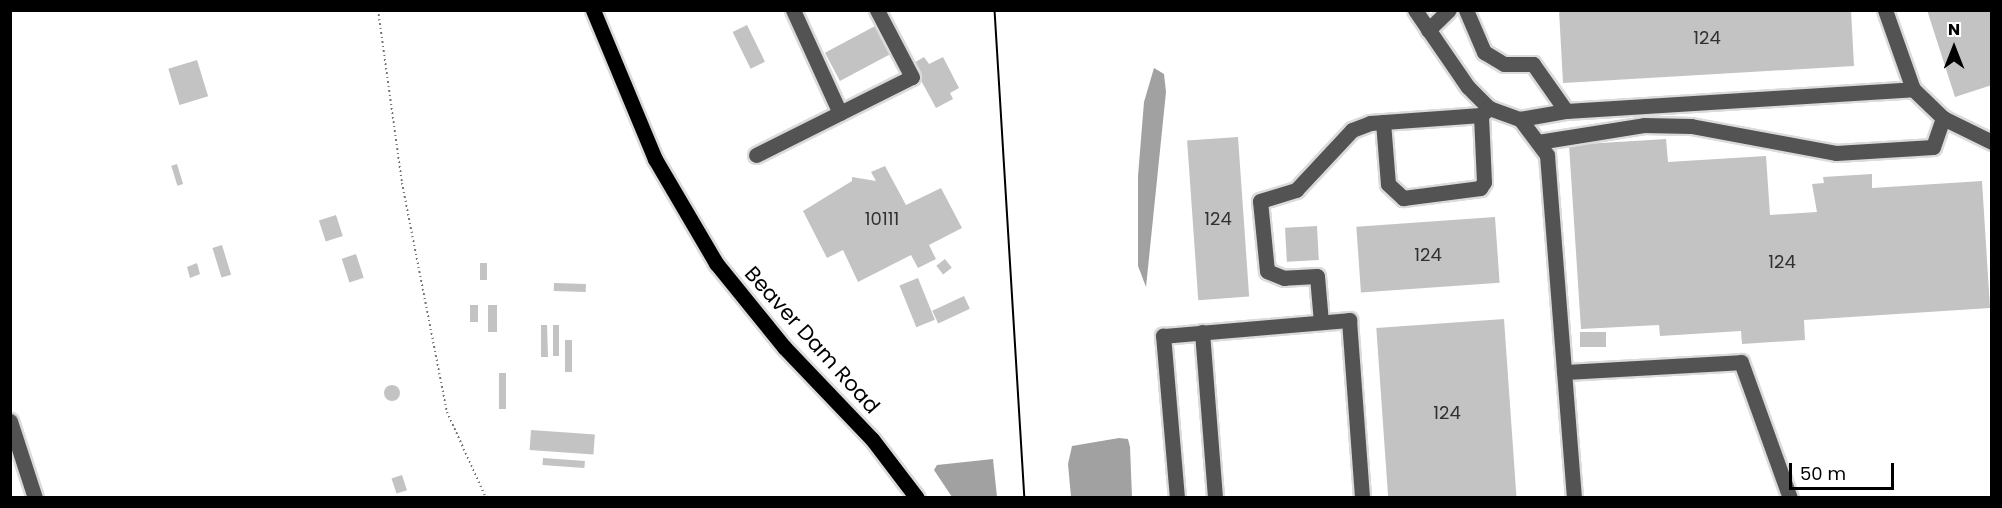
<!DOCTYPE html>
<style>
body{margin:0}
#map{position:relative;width:2002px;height:508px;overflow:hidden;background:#fff;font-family:Poppins,sans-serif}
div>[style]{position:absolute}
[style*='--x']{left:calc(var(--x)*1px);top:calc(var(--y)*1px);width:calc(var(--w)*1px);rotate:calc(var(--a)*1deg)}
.water>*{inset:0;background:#a1a1a1}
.building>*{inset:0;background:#c3c3c3;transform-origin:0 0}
.round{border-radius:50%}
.path>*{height:2px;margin-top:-1px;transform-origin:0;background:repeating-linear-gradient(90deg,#757575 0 1.5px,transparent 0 4.5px)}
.roads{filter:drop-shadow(2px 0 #dbdbdb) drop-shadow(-2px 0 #dbdbdb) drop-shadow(0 2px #dbdbdb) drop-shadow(0 -2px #dbdbdb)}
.minor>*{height:15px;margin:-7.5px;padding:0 7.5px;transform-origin:7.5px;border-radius:7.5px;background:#535353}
.major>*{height:15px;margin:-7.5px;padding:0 7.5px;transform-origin:7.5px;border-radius:7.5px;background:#000}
.tram>*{height:1.5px;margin:-0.75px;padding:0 0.75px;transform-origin:0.75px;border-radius:0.75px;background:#000}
span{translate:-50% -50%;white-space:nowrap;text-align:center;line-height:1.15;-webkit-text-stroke:4.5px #fff;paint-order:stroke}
.number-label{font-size:18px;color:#313131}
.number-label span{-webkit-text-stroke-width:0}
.street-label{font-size:21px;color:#000}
.frame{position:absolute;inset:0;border:12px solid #000;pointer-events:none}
.north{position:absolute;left:1924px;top:18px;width:60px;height:60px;-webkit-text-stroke:4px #fff;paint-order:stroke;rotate:0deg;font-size:16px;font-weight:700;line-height:24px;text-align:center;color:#000}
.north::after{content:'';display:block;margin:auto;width:21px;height:27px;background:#000;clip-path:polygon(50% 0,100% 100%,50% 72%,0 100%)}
.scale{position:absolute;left:1789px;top:463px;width:105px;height:27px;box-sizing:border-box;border:3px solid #000;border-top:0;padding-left:8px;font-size:18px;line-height:21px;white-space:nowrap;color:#000;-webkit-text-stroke:4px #fff;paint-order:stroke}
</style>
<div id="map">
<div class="water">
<div style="clip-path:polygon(1154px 68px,1164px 74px,1166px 92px,1146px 287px,1138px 266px,1138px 176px,1144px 102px)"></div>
<div style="clip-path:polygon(1119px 438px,1128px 439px,1130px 447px,1132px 497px,1071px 497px,1068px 464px,1072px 446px)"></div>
<div style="clip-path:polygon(993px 459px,997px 497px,952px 497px,934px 470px,937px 465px)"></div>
</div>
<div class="building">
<div style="clip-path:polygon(1559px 10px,1851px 10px,1854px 66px,1563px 83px)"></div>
<div style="clip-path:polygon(1927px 10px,1992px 10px,1992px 85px,1955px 97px)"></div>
<div style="left:747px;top:25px;width:41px;height:16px;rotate:64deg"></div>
<div style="left:877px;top:25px;width:32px;height:59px;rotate:62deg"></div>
<div style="clip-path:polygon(924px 57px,929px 64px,943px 57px,959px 88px,950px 93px,953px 99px,936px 108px,912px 64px)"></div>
<div style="left:197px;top:60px;width:38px;height:30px;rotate:73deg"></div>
<div style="left:1238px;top:137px;width:160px;height:51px;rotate:86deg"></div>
<div style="clip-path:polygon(1666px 139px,1668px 162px,1766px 156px,1770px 215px,1817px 212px,1812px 184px,1824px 183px,1823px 177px,1872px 174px,1872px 188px,1982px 181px,1990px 308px,1804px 320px,1805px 340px,1742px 344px,1741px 331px,1660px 336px,1659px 325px,1581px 329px,1569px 145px)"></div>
<div style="left:177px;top:164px;width:21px;height:6px;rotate:73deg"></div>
<div style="clip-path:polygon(885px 166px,906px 205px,941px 188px,962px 228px,929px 245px,936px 259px,918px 268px,911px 255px,858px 282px,843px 250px,827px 258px,803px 211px,852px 181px,852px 177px,876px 181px,871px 172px)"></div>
<div style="left:336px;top:215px;width:22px;height:18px;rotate:72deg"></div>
<div style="left:1495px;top:217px;width:66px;height:139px;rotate:86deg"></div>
<div style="left:1317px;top:226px;width:34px;height:32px;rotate:87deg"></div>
<div style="left:222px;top:245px;width:31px;height:10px;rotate:73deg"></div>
<div style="left:356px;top:254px;width:25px;height:15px;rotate:72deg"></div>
<div style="left:945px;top:259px;width:11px;height:11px;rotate:52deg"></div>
<div style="clip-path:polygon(197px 263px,200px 274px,190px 278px,187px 267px)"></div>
<div style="left:480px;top:263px;width:7px;height:17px"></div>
<div style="left:918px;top:278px;width:45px;height:20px;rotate:68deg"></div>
<div style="left:554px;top:283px;width:32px;height:8px;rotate:2deg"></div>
<div style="left:964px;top:296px;width:14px;height:35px;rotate:65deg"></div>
<div style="left:470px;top:305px;width:8px;height:17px"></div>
<div style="left:488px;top:305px;width:9px;height:27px"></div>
<div style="left:1504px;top:319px;width:179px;height:128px;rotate:86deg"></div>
<div style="clip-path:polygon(541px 325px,547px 325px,548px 357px,541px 357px)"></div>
<div style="left:553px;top:325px;width:6px;height:31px"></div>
<div style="left:1580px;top:332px;width:26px;height:15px"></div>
<div style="left:565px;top:340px;width:7px;height:32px"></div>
<div style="left:499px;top:373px;width:7px;height:36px"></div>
<div class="round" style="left:384px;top:385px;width:16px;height:16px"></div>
<div style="left:531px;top:430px;width:64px;height:20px;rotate:4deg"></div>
<div style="left:543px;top:458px;width:42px;height:7px;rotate:4deg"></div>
<div style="left:402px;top:475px;width:16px;height:11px;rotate:72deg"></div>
</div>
<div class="path">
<div style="--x:378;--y:10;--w:175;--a:82.1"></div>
<div style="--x:402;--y:183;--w:233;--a:78.9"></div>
<div style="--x:447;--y:412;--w:94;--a:65.6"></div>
</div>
<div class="roads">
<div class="minor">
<div style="--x:793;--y:10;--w:113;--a:65.5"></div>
<div style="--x:1415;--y:10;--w:93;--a:55.5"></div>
<div style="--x:1468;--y:87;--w:30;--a:45"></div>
<div style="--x:1489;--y:108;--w:33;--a:20"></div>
<div style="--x:1520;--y:119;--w:47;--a:-9.9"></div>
<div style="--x:1566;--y:111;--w:348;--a:-3.6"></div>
<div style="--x:1466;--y:10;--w:46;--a:66.8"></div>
<div style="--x:1484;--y:52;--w:23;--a:31"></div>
<div style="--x:1504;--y:64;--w:29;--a:0"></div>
<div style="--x:1533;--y:64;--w:57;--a:54.9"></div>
<div style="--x:1885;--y:10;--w:84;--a:70.5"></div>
<div style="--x:1913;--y:89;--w:42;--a:44"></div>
<div style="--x:1943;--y:118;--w:55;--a:26.1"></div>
<div style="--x:1428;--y:30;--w:29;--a:-44"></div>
<div style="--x:1520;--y:119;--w:45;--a:53.1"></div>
<div style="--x:1547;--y:155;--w:344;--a:85.5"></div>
<div style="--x:1383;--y:122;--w:62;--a:85.4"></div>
<div style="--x:1388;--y:184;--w:21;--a:43"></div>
<div style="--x:1403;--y:198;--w:78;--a:-7.4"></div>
<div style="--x:1480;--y:188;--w:7;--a:-56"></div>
<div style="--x:1484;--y:182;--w:67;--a:-92.6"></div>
<div style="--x:1538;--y:142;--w:107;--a:-9.1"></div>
<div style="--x:1644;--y:125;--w:47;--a:1.2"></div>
<div style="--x:1691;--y:126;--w:147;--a:10.5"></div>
<div style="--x:1836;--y:153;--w:97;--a:-3.5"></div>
<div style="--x:1933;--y:147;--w:31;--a:-71"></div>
<div style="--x:756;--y:155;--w:174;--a:-26.6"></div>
<div style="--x:912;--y:77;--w:76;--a:-117.6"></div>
<div style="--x:1321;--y:322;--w:46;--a:-95"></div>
<div style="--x:1317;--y:276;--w:33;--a:177"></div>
<div style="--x:1284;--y:278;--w:18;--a:-158"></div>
<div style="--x:1267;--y:271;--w:70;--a:-95.7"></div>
<div style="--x:1260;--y:201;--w:38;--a:-17"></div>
<div style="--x:1296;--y:190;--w:82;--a:-47"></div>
<div style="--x:1352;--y:130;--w:19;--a:-21"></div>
<div style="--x:1370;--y:123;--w:111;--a:-4.1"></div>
<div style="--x:1481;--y:115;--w:11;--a:-41"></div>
<div style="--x:1202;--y:332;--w:167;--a:85.5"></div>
<div style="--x:1564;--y:372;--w:177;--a:-3.2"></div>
<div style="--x:1741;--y:362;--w:145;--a:70.2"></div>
<div style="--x:10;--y:421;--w:81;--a:72"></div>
<div style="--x:1177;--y:498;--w:163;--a:-94.9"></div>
<div style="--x:1163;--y:336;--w:187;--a:-4.9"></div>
<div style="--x:1349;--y:320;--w:178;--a:85.8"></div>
</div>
<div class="major">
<div style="--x:593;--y:10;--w:161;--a:67.4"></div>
<div style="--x:655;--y:159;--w:121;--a:59.6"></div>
<div style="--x:716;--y:263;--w:108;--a:51"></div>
<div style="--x:784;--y:347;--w:127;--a:46.3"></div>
<div style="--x:872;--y:439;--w:74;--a:52.7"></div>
</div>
</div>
<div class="tram">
<div style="--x:995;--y:10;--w:489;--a:86.5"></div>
</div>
<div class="number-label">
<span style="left:1707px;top:38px">124</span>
<span style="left:882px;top:219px">10111</span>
<span style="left:1218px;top:219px">124</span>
<span style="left:1428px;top:255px">124</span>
<span style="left:1782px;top:262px">124</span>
<span style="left:1447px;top:413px">124</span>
</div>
<div class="street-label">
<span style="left:812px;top:340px;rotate:48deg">Beaver Dam Road</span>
</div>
<div class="frame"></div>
<div class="north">N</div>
<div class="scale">50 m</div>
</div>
